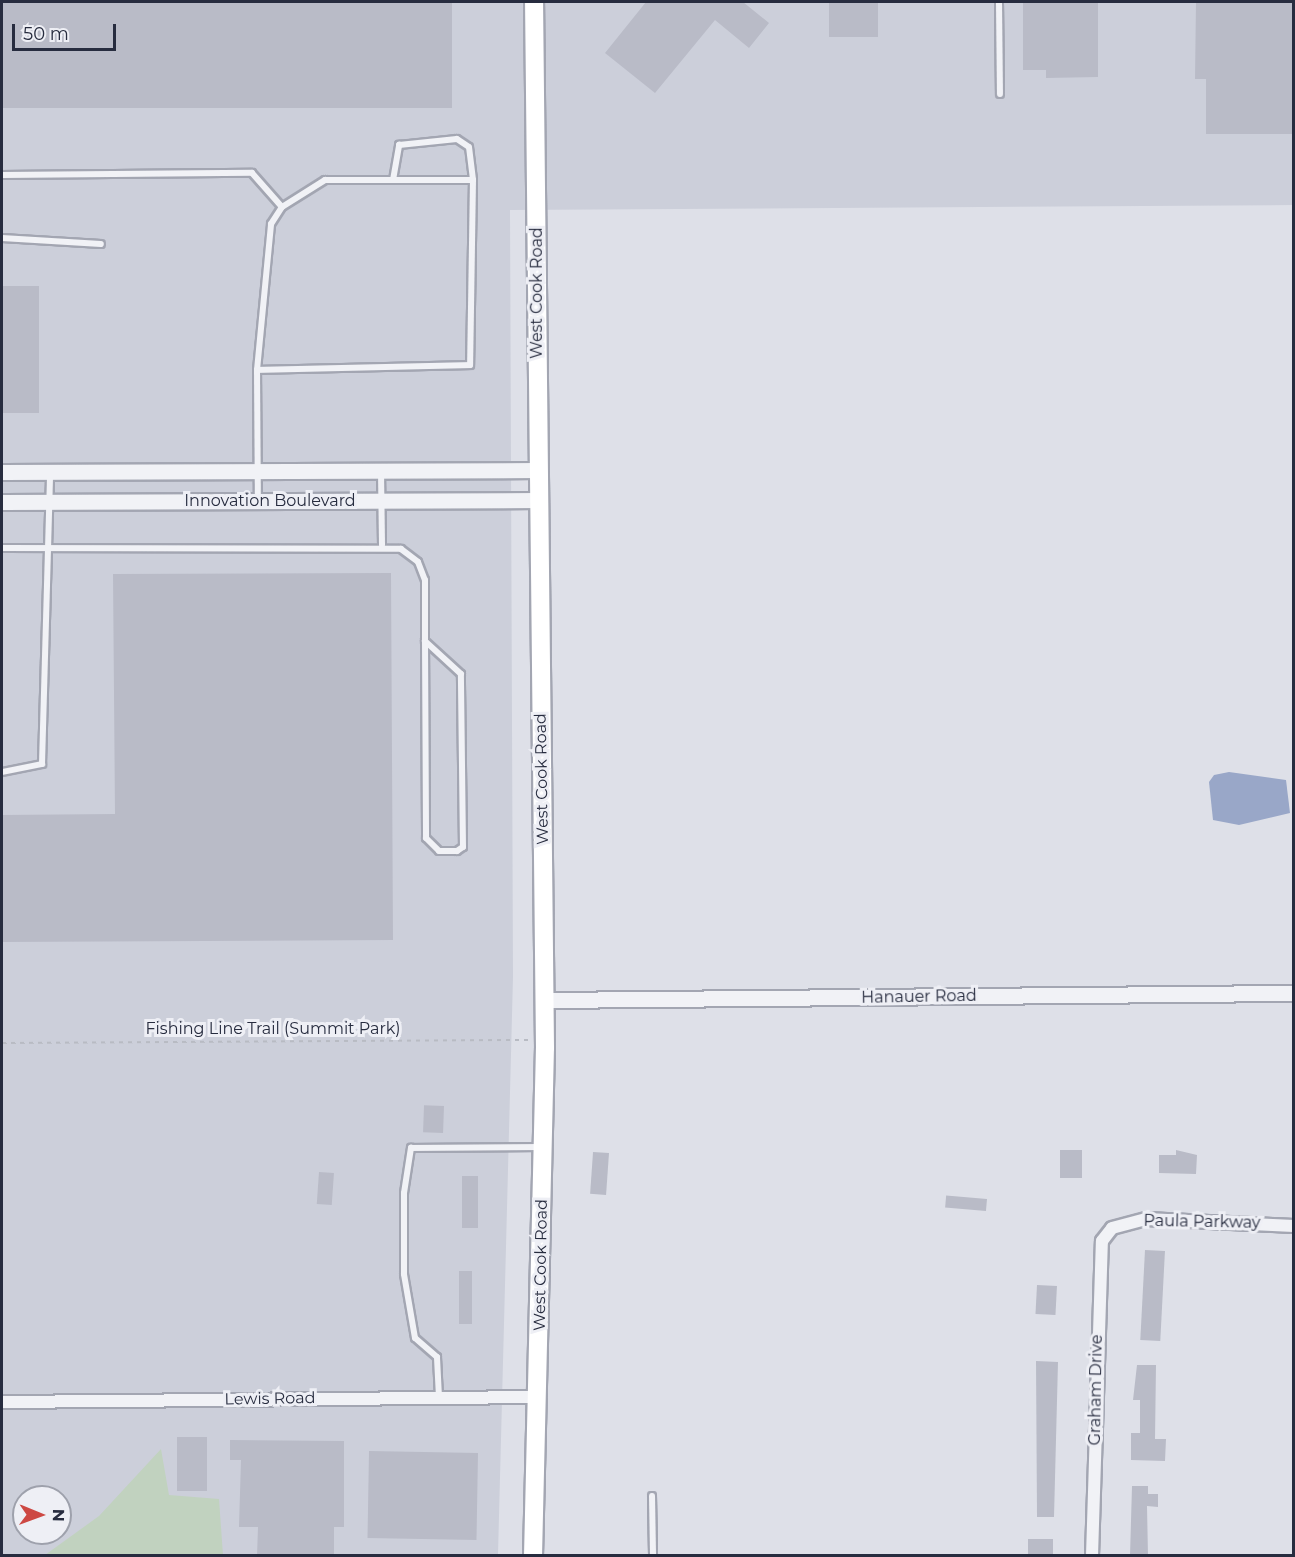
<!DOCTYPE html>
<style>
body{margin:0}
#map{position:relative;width:1295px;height:1557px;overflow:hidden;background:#dee0e8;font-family:Montserrat,sans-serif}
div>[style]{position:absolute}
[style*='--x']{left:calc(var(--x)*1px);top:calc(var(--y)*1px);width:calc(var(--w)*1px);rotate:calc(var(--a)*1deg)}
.built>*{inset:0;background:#cccfda}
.green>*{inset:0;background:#c1d2bf}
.water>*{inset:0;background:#99a7c8}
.building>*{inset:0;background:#b9bbc7;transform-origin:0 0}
.path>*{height:2px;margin-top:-1px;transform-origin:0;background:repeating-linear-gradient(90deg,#b8bbc3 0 4.5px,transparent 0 9px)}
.roads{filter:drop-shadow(2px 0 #a3a6b2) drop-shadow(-2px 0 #a3a6b2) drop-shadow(0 2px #a3a6b2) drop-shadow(0 -2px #a3a6b2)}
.service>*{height:6px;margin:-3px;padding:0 3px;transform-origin:3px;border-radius:3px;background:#f1f2f6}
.minor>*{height:12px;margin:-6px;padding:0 6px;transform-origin:6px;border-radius:6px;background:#f1f2f6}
.tertiary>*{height:15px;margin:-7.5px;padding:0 7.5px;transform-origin:7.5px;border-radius:7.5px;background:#f1f2f6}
.secondary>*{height:18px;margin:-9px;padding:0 9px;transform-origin:9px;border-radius:9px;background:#fff}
span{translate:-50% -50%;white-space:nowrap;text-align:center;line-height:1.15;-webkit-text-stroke:6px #eeeff5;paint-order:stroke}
.street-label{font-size:16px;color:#272c3f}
.frame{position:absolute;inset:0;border:3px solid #272c3f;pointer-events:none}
.north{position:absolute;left:12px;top:1485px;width:60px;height:60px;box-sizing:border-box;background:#eeeff5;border:2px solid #9ea1ac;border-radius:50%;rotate:91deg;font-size:16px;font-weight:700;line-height:24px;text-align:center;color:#272c3f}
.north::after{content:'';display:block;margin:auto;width:21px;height:27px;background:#cd4843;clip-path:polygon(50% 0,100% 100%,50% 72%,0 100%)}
.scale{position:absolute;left:12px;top:24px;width:104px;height:27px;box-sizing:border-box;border:3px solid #272c3f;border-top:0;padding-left:8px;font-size:18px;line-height:21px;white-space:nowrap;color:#272c3f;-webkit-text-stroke:4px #eeeff5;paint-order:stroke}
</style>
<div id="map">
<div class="built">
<div style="clip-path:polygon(evenodd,2px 2px,1293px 2px,1293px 205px,510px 210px,513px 977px,498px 1555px,2px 1556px,2px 2px,24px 1497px,60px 1497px,60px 1533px,24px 1533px,24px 1497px)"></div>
</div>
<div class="green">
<div style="clip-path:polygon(161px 1449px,169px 1495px,219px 1499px,223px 1555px,45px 1555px,99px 1516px)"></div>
</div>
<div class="water">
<div style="clip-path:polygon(1229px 772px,1286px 780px,1290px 813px,1239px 825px,1213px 820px,1209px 782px,1214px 775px)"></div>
</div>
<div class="building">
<div style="left:2px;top:2px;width:450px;height:106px"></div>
<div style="clip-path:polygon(646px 2px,743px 2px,769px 23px,749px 48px,715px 20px,655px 93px,605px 53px)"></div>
<div style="left:829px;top:2px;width:49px;height:35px"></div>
<div style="clip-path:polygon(1023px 2px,1098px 2px,1098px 77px,1046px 78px,1046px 70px,1023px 70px)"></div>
<div style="clip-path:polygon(1196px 2px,1293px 2px,1293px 134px,1206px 134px,1206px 79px,1195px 79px)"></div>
<div style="left:2px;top:286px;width:37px;height:127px"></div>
<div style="clip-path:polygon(391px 573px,393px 940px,2px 942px,2px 815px,115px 814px,113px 574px)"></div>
<div style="left:444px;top:1106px;width:27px;height:20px;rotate:92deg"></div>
<div style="left:1060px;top:1150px;width:22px;height:28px"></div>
<div style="clip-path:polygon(1176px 1150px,1197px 1155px,1196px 1174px,1159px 1173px,1159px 1155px,1176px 1155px)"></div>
<div style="left:609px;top:1153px;width:42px;height:16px;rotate:94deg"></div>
<div style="left:319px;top:1172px;width:15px;height:32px;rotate:4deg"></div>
<div style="left:462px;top:1176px;width:16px;height:52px"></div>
<div style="left:987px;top:1199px;width:12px;height:41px;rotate:95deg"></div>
<div style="left:1145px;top:1250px;width:20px;height:90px;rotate:3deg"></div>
<div style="left:459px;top:1271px;width:13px;height:53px"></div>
<div style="left:1037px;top:1285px;width:20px;height:29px;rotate:3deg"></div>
<div style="clip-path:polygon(1036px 1361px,1058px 1362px,1054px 1517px,1037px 1517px)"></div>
<div style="clip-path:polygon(1137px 1365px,1156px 1365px,1155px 1439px,1166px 1439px,1165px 1461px,1131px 1460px,1131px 1433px,1140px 1433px,1140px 1400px,1133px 1400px)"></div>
<div style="left:177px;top:1437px;width:30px;height:54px"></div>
<div style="clip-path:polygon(230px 1440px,344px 1441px,344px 1527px,334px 1527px,334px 1556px,257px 1556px,258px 1527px,239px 1527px,241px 1460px,230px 1460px)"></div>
<div style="left:478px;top:1453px;width:87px;height:109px;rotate:91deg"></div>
<div style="clip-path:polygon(1132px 1486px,1148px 1486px,1148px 1494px,1158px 1494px,1158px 1507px,1147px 1506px,1148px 1556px,1130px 1556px)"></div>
<div style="left:1028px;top:1539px;width:25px;height:17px"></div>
</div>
<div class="path">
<div style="--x:2;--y:1043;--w:528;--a:-0.33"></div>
</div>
<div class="roads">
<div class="service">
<div style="--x:999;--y:2;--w:92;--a:89.4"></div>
<div style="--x:2;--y:175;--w:250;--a:-0.5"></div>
<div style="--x:252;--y:173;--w:45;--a:48.6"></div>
<div style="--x:393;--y:180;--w:36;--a:-80"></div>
<div style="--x:399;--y:145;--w:58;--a:-5.9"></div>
<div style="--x:457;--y:139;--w:14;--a:34"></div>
<div style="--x:469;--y:147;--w:33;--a:83"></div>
<div style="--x:2;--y:238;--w:99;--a:3.5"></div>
<div style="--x:257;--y:370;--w:147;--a:-84.5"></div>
<div style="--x:271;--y:224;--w:20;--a:-57"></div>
<div style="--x:282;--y:207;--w:51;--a:-32.1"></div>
<div style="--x:325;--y:180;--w:148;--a:0"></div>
<div style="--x:473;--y:180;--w:185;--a:90.9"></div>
<div style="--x:470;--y:365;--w:213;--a:178.7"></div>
<div style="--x:257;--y:370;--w:130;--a:89.6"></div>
<div style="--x:381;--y:472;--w:73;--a:89.2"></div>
<div style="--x:2;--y:548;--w:399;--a:0.1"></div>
<div style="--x:401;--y:549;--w:21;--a:37"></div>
<div style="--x:418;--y:562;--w:19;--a:69"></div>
<div style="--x:425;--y:580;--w:61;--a:90"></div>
<div style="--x:425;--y:641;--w:197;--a:89.7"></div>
<div style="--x:426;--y:838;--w:18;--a:45"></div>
<div style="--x:439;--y:851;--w:18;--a:0"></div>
<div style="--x:457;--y:851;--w:7;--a:-34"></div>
<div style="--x:463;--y:847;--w:173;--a:-90.7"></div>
<div style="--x:461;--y:674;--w:49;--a:-137.5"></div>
<div style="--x:2;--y:772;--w:41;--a:-11.3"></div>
<div style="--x:42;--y:764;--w:292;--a:-88.4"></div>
<div style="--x:439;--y:1397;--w:40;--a:-92.9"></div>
<div style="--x:437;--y:1357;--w:29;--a:-139"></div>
<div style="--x:415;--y:1338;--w:65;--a:-99.8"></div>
<div style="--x:404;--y:1274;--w:81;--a:-90"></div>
<div style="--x:404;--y:1193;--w:46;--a:-81.2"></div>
<div style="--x:411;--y:1148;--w:129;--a:-0.4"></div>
<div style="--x:652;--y:1496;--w:60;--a:89"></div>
</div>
<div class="minor">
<div style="--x:2;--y:1402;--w:536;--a:-0.53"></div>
<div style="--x:1092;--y:1556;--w:315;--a:-88.2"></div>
<div style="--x:1102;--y:1241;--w:16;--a:-52"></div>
<div style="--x:1112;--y:1228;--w:35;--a:-15"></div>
<div style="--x:1146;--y:1219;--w:148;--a:2.7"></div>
</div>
<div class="tertiary">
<div style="--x:2;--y:472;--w:536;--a:-0.21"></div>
<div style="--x:2;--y:502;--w:536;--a:-0.21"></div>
<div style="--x:545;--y:1000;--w:749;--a:-0.54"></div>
</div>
<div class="secondary">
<div style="--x:533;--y:1556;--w:508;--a:-88.65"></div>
<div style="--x:545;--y:1048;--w:1046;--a:-90.6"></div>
</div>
</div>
<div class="street-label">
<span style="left:537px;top:293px;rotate:-90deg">West Cook Road</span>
<span style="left:270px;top:501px">Innovation Boulevard</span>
<span style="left:542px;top:779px;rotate:-91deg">West Cook Road</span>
<span style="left:919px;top:997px;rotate:-1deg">Hanauer Road</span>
<span style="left:273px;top:1029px">Fishing Line Trail (Summit Park)</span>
<span style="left:1202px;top:1222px;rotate:1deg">Paula Parkway</span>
<span style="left:541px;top:1265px;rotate:-89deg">West Cook Road</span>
<span style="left:1096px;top:1390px;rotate:-89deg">Graham Drive</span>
<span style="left:270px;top:1399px;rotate:-1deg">Lewis Road</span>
</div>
<div class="frame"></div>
<div class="north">N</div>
<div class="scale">50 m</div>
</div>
